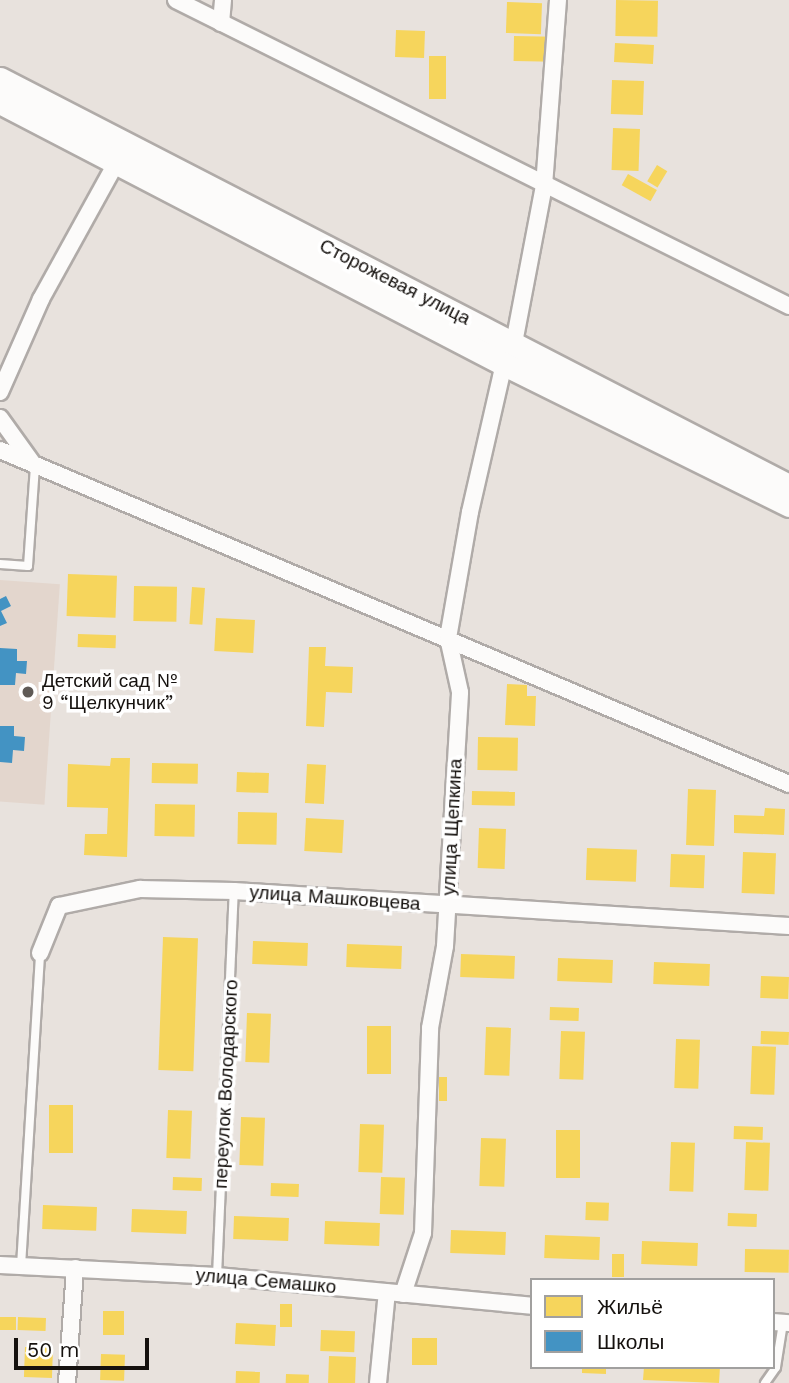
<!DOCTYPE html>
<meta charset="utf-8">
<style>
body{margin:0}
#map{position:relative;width:789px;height:1383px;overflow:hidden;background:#e8e2dd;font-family:"Work Sans",sans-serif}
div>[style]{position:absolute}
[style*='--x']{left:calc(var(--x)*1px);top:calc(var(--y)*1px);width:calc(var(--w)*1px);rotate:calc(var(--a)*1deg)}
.built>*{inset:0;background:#e3d6cd;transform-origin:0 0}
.homes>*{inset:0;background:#f6d55c;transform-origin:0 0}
.schools>*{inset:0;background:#4393c3}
.roads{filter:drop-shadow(2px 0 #b0aba8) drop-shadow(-2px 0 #b0aba8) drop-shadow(0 2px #b0aba8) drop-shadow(0 -2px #b0aba8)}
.lane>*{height:8px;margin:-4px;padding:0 4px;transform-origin:4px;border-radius:4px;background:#fcfbfa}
.street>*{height:16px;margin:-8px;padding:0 8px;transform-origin:8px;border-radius:8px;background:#fcfbfa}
.secondary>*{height:23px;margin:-11.5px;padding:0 11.5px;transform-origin:11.5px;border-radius:11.5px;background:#fcfbfa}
.dots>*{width:19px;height:19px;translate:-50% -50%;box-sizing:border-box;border:4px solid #fff;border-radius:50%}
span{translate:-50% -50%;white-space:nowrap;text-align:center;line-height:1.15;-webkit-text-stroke:7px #fff;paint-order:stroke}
.street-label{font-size:19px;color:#15110e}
.poi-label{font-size:19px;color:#15110e}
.left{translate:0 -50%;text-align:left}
.legend{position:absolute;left:530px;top:1278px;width:245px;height:91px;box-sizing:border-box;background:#fff;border:2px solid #a1a09f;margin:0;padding:9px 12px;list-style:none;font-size:21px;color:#15110e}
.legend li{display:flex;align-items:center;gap:14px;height:35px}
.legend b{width:35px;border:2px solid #a1a09f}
.scale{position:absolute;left:14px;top:1338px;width:135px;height:32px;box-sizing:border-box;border:4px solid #15110e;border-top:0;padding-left:9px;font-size:21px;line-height:24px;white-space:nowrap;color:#15110e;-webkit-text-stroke:5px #fff;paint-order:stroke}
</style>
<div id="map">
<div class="built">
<div style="left:0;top:580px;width:60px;height:221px;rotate:4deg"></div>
</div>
<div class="homes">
<div style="left:616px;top:0;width:42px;height:36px;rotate:1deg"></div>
<div style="left:507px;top:2px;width:35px;height:31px;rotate:2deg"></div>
<div style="left:396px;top:30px;width:29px;height:27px;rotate:2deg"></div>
<div style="left:514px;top:36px;width:40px;height:25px;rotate:1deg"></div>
<div style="left:615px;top:43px;width:39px;height:19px;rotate:3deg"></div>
<div style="left:429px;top:56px;width:17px;height:43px"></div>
<div style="left:612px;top:80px;width:32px;height:34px;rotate:2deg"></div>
<div style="left:613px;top:128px;width:27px;height:42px;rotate:2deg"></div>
<div style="left:657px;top:165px;width:12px;height:19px;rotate:31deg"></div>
<div style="left:628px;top:174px;width:33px;height:13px;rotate:29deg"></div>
<div style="left:68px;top:574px;width:49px;height:42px;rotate:2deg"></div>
<div style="left:134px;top:586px;width:43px;height:35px;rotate:1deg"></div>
<div style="left:192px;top:587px;width:13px;height:37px;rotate:4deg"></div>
<div style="left:216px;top:618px;width:39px;height:33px;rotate:3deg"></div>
<div style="left:78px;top:634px;width:38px;height:13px;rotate:2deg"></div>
<div style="clip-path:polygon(309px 647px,326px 647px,325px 666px,353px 667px,352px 693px,326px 692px,324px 727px,306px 726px)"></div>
<div style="clip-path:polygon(507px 684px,527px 685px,527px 696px,536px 696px,535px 726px,505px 725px)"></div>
<div style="left:478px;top:737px;width:40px;height:33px;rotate:1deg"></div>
<div style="clip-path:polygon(111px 758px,130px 758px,127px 857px,84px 855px,85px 834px,107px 834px,108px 808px,67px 807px,68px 764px,110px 766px)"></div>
<div style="left:152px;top:763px;width:46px;height:20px;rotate:1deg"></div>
<div style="left:307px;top:764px;width:19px;height:39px;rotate:3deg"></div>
<div style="left:237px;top:772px;width:32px;height:20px;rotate:2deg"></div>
<div style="left:688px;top:789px;width:28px;height:56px;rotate:2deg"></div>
<div style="left:472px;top:791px;width:43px;height:14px;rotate:1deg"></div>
<div style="left:155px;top:804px;width:40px;height:32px;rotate:1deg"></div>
<div style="clip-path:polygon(765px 808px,785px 809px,784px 835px,734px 833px,734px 815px,764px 816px)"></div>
<div style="left:238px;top:812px;width:39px;height:32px;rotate:1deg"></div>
<div style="left:306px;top:818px;width:38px;height:33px;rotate:3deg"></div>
<div style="left:479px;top:828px;width:27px;height:40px;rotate:2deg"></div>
<div style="left:587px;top:848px;width:50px;height:32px;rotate:2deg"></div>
<div style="left:743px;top:852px;width:33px;height:41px;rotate:2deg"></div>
<div style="left:671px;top:854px;width:34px;height:33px;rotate:2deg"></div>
<div style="left:163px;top:937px;width:35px;height:133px;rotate:2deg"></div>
<div style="left:253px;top:941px;width:55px;height:23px;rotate:2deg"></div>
<div style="left:347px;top:944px;width:55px;height:23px;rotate:2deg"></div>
<div style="left:461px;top:954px;width:54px;height:23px;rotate:2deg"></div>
<div style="left:558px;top:958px;width:55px;height:23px;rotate:2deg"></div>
<div style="left:654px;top:962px;width:56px;height:22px;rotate:2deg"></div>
<div style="left:761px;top:976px;width:28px;height:22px;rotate:2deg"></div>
<div style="left:550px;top:1007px;width:29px;height:13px;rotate:2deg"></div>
<div style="left:247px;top:1013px;width:24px;height:49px;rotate:2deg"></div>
<div style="left:367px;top:1026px;width:24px;height:48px"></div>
<div style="left:486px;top:1027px;width:25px;height:48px;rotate:2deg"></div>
<div style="left:561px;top:1031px;width:24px;height:48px;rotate:2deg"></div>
<div style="left:761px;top:1031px;width:28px;height:13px;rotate:2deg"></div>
<div style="left:676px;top:1039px;width:24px;height:49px;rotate:2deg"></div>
<div style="left:752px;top:1046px;width:24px;height:48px;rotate:2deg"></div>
<div style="left:439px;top:1077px;width:8px;height:24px"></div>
<div style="left:49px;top:1105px;width:24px;height:48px"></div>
<div style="left:168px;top:1110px;width:24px;height:48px;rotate:2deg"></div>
<div style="left:241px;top:1117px;width:24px;height:48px;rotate:2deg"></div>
<div style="left:360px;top:1124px;width:24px;height:48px;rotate:2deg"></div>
<div style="left:734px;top:1126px;width:29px;height:13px;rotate:2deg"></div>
<div style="left:556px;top:1130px;width:24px;height:48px"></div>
<div style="left:481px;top:1138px;width:25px;height:48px;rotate:2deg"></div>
<div style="left:671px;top:1142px;width:24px;height:49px;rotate:2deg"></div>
<div style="left:746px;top:1142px;width:24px;height:48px;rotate:2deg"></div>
<div style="left:173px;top:1177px;width:29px;height:13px;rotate:2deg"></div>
<div style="left:381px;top:1177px;width:24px;height:37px;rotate:2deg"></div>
<div style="left:271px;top:1183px;width:28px;height:13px;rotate:2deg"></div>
<div style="left:586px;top:1202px;width:23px;height:18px;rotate:2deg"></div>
<div style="left:43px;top:1205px;width:54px;height:24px;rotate:2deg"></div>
<div style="left:132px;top:1209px;width:55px;height:23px;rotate:2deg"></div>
<div style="left:728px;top:1213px;width:29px;height:13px;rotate:2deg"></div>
<div style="left:234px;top:1216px;width:55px;height:23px;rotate:2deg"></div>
<div style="left:325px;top:1221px;width:55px;height:23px;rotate:2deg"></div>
<div style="left:451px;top:1230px;width:55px;height:23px;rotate:2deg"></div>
<div style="left:545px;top:1235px;width:55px;height:23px;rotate:2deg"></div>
<div style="left:642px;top:1241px;width:56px;height:23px;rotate:2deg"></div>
<div style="left:745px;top:1249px;width:44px;height:23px;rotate:1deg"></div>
<div style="left:612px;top:1254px;width:12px;height:23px"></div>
<div style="left:280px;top:1304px;width:12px;height:23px"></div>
<div style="left:103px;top:1311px;width:21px;height:24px"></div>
<div style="left:0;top:1317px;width:16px;height:13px"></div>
<div style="left:18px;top:1317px;width:28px;height:13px;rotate:2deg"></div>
<div style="left:236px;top:1323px;width:40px;height:21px;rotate:3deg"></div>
<div style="left:321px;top:1330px;width:34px;height:21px;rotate:2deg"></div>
<div style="left:412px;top:1338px;width:25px;height:27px"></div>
<div style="left:25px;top:1347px;width:28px;height:30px;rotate:2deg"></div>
<div style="left:101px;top:1354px;width:24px;height:26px;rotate:2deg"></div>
<div style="left:329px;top:1356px;width:27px;height:27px;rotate:2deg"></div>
<div style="clip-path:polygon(582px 1367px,606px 1367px,606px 1374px,582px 1373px)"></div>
<div style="clip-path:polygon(644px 1367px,720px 1367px,719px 1383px,643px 1380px)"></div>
<div style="left:236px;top:1371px;width:24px;height:12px;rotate:2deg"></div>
<div style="left:286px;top:1374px;width:23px;height:9px;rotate:2deg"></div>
</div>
<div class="schools">
<div style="clip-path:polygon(6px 596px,11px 606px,1px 611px,7px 623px,0 626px,0 599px)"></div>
<div style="clip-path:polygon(0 648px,17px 649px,17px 661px,27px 661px,26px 674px,16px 673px,15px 685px,0 685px)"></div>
<div style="clip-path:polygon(0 726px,14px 726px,14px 736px,25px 737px,24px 751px,13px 750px,12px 763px,0 762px)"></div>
</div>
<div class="roads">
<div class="lane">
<div style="--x:0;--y:564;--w:28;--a:4"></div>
<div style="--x:28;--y:566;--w:100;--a:-86"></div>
<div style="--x:21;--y:1266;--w:314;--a:-86.5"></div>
<div style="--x:217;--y:1276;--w:385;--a:-87.5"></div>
<div style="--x:765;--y:1383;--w:19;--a:-55"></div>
<div style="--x:776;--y:1367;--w:45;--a:-81"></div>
</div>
<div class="street">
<div style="--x:176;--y:0;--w:685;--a:26.53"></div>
<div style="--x:221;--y:23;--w:23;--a:-85"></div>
<div style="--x:514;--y:343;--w:160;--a:-79.2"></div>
<div style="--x:544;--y:186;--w:187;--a:-85.7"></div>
<div style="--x:0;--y:392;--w:102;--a:-66.2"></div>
<div style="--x:41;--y:299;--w:155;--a:-61.1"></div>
<div style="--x:0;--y:418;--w:57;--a:54.3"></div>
<div style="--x:0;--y:450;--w:857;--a:22.94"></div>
<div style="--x:40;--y:953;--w:51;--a:-68"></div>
<div style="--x:59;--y:906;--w:83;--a:-11.9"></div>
<div style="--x:140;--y:889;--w:94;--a:1.2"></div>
<div style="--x:234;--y:891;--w:556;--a:3.61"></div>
<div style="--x:0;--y:1265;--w:217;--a:2.9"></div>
<div style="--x:217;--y:1276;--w:316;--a:5.4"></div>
<div style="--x:403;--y:1294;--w:64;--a:-71.8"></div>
<div style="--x:423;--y:1233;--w:205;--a:-88"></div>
<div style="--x:430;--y:1028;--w:83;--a:-79.6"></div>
<div style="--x:445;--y:946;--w:254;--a:-86.6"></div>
<div style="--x:460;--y:692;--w:55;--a:-102.5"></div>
<div style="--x:448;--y:638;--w:128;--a:-80.1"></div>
<div style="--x:470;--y:512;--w:152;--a:-77.1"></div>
<div style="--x:773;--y:1322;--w:16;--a:4"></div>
<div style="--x:67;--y:1383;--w:115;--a:-86"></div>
<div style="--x:378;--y:1383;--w:91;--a:-84.4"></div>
</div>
<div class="secondary">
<div style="--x:0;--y:79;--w:888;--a:27.29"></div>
<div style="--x:0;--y:102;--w:568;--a:27.47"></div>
<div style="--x:504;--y:364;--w:318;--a:26.3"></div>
</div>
</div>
<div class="dots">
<div style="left:28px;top:692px;background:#5f5a56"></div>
</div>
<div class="street-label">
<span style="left:395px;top:282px;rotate:27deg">Сторожевая улица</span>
<span style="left:452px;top:827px;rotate:-87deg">улица Щепкина</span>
<span style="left:335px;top:898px;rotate:4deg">улица Машковцева</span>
<span style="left:226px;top:1084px;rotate:-87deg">переулок Володарского</span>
<span style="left:266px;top:1281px;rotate:5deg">улица Семашко</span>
</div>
<div class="poi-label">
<span class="left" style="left:42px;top:692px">Детский сад №<br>9 “Щелкунчик”</span>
</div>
<ul class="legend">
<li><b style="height:19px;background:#f6d55c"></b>Жильё</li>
<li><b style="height:19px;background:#4393c3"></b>Школы</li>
</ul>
<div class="scale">50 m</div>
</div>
